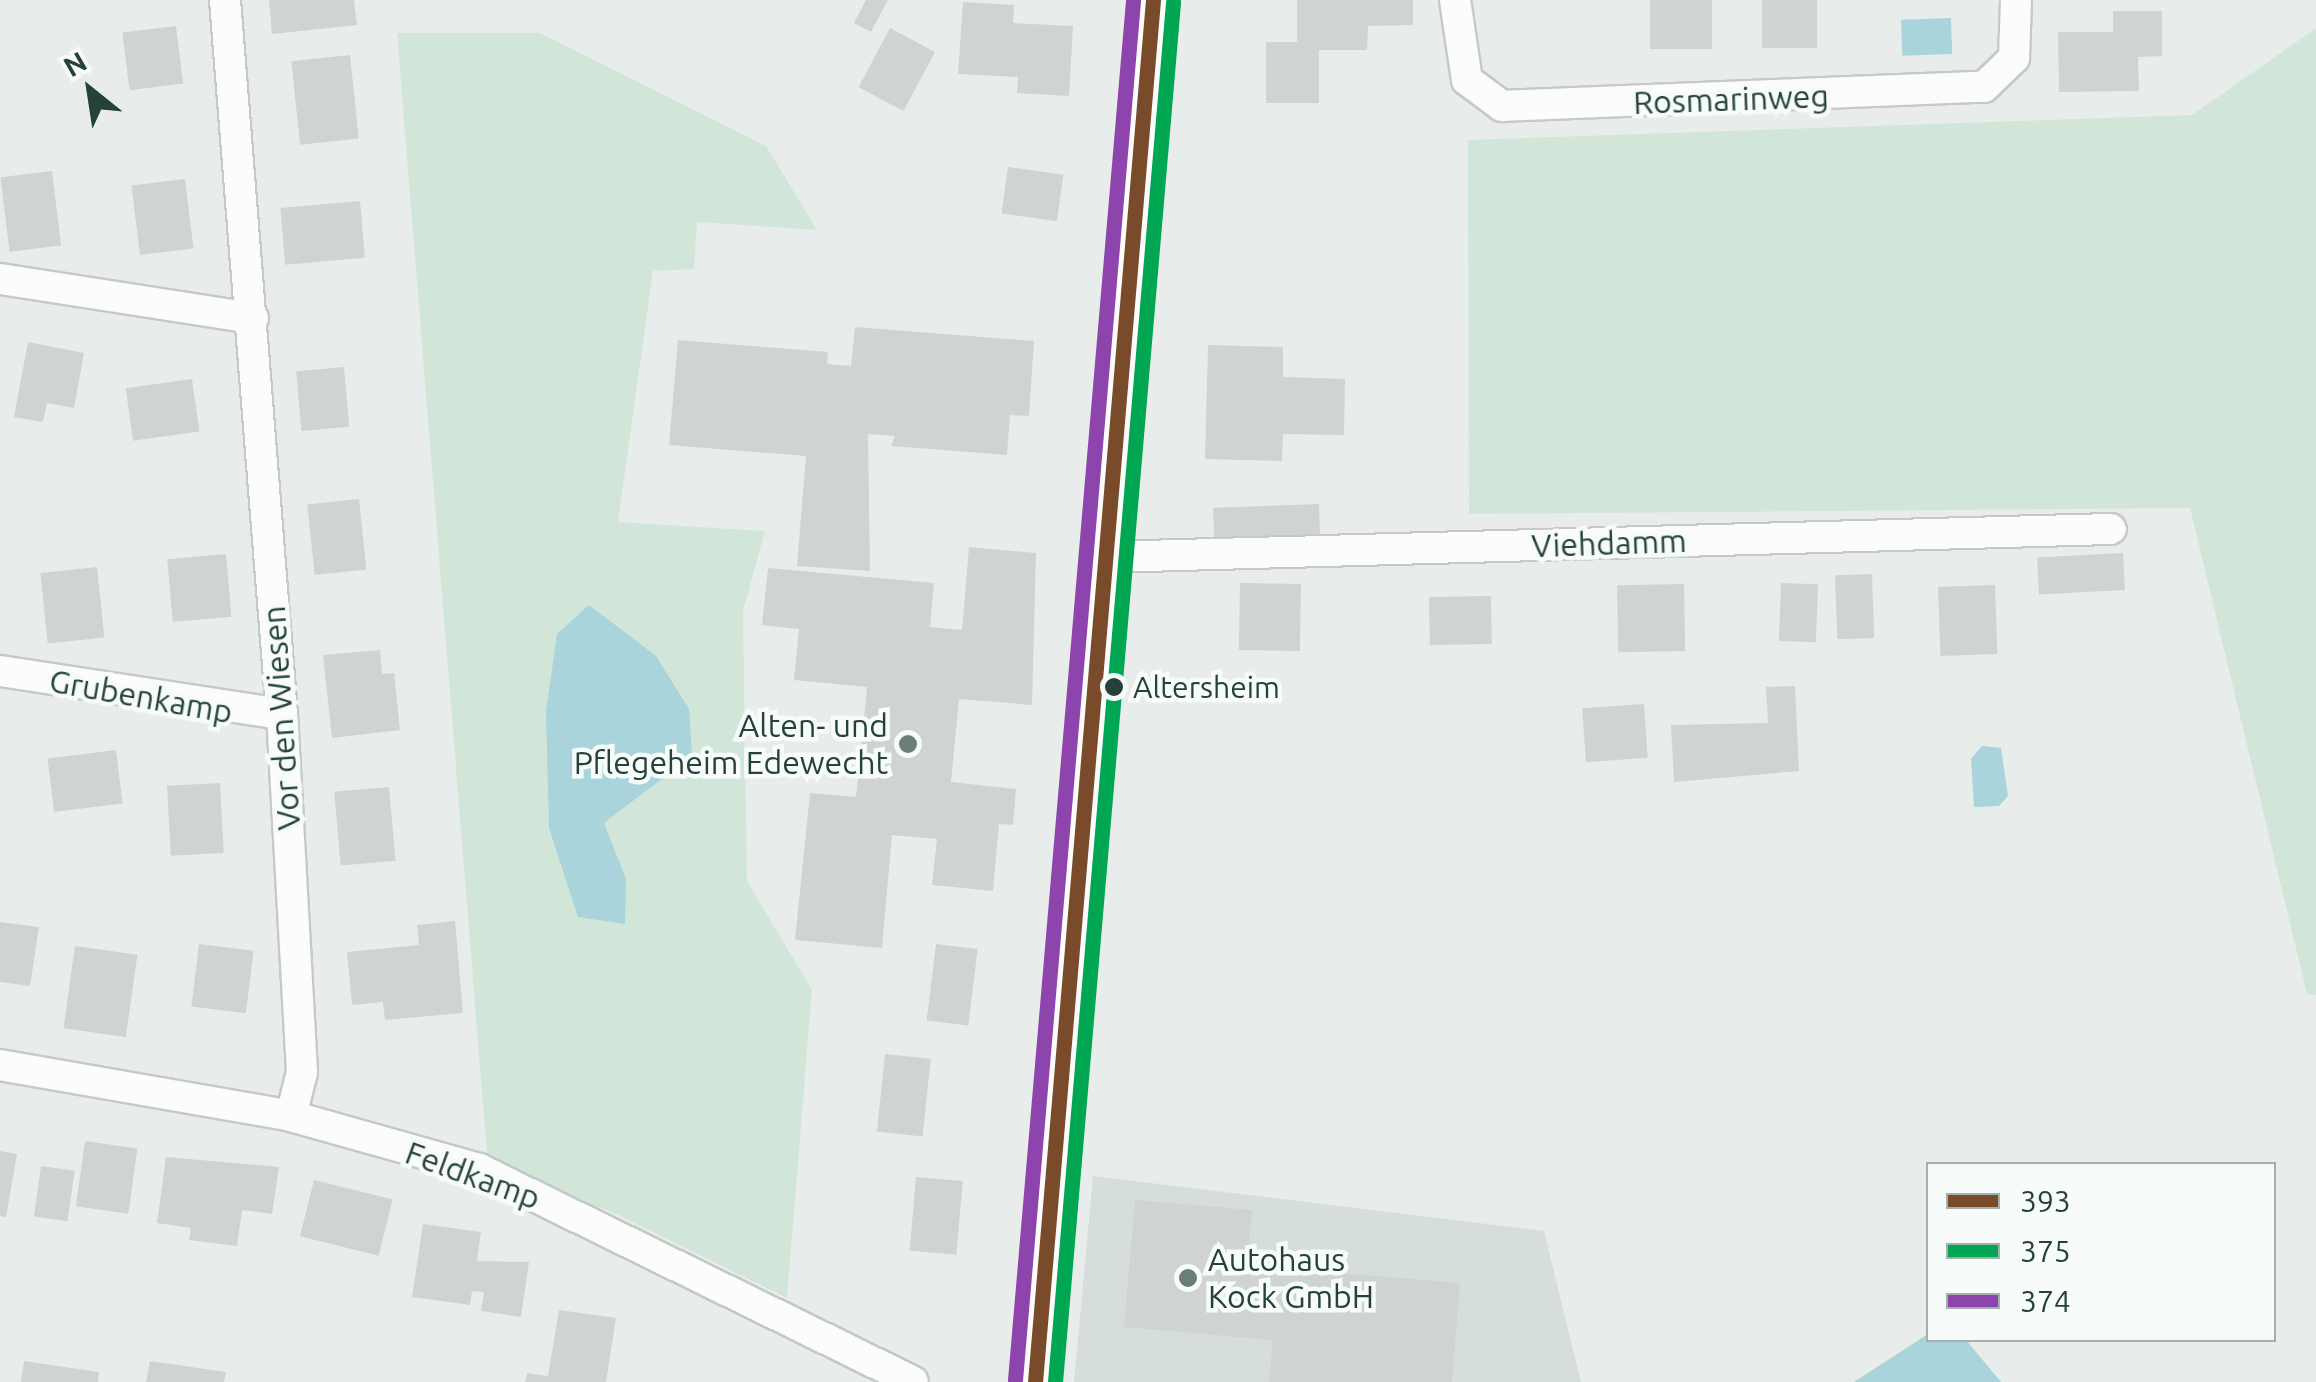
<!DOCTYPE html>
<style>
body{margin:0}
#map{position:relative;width:2316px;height:1382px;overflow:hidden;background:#e8edeb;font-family:Ubuntu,sans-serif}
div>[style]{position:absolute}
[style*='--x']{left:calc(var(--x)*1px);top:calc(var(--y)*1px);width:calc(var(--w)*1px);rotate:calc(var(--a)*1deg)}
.built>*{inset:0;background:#d6dedb}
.green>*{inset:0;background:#d1e6d8}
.water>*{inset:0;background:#a9d4db;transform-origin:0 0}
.building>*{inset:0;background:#cfd4d2;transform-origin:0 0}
.roads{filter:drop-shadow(2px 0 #c5cac8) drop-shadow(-2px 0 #c5cac8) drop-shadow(0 2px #c5cac8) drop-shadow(0 -2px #c5cac8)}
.street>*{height:30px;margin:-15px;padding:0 15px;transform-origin:15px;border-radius:15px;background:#fcfcfc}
.secondary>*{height:42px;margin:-21px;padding:0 21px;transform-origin:21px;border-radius:21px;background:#fcfcfc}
.bus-1>*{height:15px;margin:-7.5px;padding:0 7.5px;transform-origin:7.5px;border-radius:7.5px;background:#7a4b2a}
.bus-2>*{height:15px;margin:-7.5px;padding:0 7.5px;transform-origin:7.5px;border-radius:7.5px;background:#00a651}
.bus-3>*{height:15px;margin:-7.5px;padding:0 7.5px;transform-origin:7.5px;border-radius:7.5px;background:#8e44ad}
.dots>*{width:28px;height:28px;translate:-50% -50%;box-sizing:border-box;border:5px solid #f7fbf9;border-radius:50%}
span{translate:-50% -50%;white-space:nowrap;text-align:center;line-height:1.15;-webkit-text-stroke:9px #f7fbf9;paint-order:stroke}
.bus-label{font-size:30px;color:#24423a}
.left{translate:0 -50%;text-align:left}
.street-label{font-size:32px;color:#24423a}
.poi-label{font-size:32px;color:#24423a}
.right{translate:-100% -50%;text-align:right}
.legend{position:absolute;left:1926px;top:1162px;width:350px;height:180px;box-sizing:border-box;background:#f7fbf9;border:2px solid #a3b1ad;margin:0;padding:12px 18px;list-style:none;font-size:30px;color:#24423a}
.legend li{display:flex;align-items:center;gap:20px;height:50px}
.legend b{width:50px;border:2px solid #a3b1ad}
.north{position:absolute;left:40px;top:40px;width:100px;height:100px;-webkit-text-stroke:8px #f7fbf9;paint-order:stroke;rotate:330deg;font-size:28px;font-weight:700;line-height:40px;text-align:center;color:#24423a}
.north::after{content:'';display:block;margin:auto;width:35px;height:45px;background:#24423a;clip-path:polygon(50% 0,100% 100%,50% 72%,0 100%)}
</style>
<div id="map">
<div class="built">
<div style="clip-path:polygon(1093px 1176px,1544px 1231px,1581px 1382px,1074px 1382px)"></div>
</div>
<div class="green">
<div style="clip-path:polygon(2316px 28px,2316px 995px,2307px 994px,2190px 508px,1469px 514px,1468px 140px,2192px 115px)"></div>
<div style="clip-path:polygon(397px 33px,540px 33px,766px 146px,817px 230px,697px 222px,694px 269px,653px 271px,618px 522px,765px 531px,743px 611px,747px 881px,812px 990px,787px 1298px,614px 1213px,488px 1167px)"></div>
</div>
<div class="water">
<div style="left:1951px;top:18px;width:36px;height:50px;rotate:88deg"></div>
<div style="clip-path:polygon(589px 605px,656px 656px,689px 709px,692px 756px,604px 823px,626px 879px,625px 924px,578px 917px,549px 828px,546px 711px,557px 634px)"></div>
<div style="clip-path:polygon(1982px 746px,2001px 748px,2008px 796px,1999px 806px,1974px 807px,1971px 759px)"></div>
<div style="clip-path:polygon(1928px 1334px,1966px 1340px,2001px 1382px,1854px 1382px)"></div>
</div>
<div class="building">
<div style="clip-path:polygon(269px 0,354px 0,357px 25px,272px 34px)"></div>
<div style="clip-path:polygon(866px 0,888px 0,871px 32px,854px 23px)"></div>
<div style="clip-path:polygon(1297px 0,1413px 0,1413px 25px,1368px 26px,1367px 50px,1319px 50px,1319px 103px,1266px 103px,1266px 42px,1297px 42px)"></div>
<div style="left:1650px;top:0;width:62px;height:49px"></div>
<div style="left:1762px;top:0;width:55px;height:48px"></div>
<div style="clip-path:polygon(963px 2px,1014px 5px,1013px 23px,1073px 26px,1069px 96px,1017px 93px,1018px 77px,958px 74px)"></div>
<div style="clip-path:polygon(2113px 11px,2162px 11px,2162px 56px,2138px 57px,2139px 91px,2059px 92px,2058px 32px,2113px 32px)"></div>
<div style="left:176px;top:26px;width:58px;height:54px;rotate:83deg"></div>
<div style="left:890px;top:28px;width:51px;height:67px;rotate:28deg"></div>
<div style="left:350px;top:55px;width:84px;height:59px;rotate:84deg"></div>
<div style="left:1008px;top:167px;width:56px;height:47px;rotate:8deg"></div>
<div style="left:52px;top:171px;width:75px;height:52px;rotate:83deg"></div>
<div style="left:185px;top:179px;width:70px;height:54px;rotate:83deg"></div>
<div style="left:360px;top:201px;width:57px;height:80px;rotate:85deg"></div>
<div style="clip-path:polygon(855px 327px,1034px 341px,1029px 416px,1010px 415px,1007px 455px,891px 446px,895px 436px,868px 434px,870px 571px,797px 566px,806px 456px,669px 445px,678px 340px,828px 352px,827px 364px,851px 366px)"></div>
<div style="clip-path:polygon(28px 342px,84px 353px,74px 408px,47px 403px,43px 422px,14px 417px)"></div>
<div style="clip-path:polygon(1208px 345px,1283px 347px,1283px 377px,1345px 379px,1344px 435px,1283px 434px,1282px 461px,1205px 459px)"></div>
<div style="left:344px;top:367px;width:60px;height:48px;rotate:85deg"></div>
<div style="left:192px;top:379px;width:53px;height:67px;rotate:82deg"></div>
<div style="left:359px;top:499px;width:71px;height:52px;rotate:84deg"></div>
<div style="left:1319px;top:504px;width:32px;height:106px;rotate:88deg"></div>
<div style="clip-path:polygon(969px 547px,1036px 553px,1032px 705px,959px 699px,951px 782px,1016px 789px,1013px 825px,999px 824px,993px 891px,932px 885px,937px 839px,892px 835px,882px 948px,795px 940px,810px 793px,856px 797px,867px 687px,794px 680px,799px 629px,762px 625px,768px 568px,934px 583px,930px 627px,962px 630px)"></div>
<div style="left:2123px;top:553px;width:37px;height:86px;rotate:87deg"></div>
<div style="left:226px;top:554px;width:63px;height:59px;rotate:85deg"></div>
<div style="left:97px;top:567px;width:71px;height:57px;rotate:84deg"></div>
<div style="left:1872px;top:574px;width:64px;height:37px;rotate:88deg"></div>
<div style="left:1240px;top:583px;width:61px;height:67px;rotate:1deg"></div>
<div style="left:1781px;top:583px;width:37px;height:58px;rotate:2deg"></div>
<div style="left:1684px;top:584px;width:67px;height:67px;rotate:89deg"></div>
<div style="left:1995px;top:585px;width:69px;height:57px;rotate:88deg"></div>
<div style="left:1491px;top:596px;width:48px;height:62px;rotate:89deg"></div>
<div style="clip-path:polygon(380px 650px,382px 674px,394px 673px,400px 730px,332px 738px,323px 655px)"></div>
<div style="clip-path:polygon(1795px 686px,1799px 771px,1674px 782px,1671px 725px,1768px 723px,1766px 687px)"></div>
<div style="left:1644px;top:704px;width:54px;height:62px;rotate:86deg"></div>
<div style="left:116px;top:750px;width:54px;height:69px;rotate:83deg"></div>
<div style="left:220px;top:783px;width:70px;height:53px;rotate:87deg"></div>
<div style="left:389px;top:787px;width:74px;height:55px;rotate:85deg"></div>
<div style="clip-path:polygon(455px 921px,463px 1013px,385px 1020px,383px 1002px,352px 1005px,347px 952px,419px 945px,417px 925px)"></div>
<div style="clip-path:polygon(0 922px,39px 927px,30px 986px,0 982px)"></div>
<div style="left:199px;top:944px;width:55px;height:63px;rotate:7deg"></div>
<div style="left:936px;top:944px;width:42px;height:77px;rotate:7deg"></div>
<div style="left:75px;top:946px;width:63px;height:83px;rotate:8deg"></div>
<div style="left:885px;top:1054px;width:46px;height:78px;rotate:6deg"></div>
<div style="left:85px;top:1141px;width:53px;height:66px;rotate:8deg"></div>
<div style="clip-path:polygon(0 1151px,17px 1154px,6px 1217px,0 1216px)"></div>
<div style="clip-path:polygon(166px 1157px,279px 1167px,272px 1214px,242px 1210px,237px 1246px,189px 1240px,191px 1228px,157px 1223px)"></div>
<div style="left:41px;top:1166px;width:34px;height:51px;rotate:8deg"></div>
<div style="left:916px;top:1177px;width:47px;height:74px;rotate:5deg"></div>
<div style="left:314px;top:1180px;width:81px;height:58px;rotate:14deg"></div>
<div style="clip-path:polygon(1135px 1200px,1252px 1210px,1247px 1265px,1460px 1283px,1452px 1382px,1269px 1382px,1273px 1340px,1124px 1327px)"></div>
<div style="clip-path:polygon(423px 1224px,481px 1232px,477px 1261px,529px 1262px,521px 1317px,481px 1311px,484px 1292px,472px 1291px,470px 1305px,412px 1297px)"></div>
<div style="clip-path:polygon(559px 1310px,616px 1318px,606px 1382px,525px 1382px,527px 1373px,548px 1376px)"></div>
<div style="clip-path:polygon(24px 1361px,99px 1372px,98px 1382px,21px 1382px)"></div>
<div style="clip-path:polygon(150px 1361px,226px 1372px,224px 1382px,146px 1382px)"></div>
</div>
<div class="roads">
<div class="street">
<div style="--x:225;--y:0;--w:716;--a:85.44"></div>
<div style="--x:282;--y:714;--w:359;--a:86.8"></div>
<div style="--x:302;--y:1072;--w:45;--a:104"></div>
<div style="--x:1455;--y:0;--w:81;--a:81.5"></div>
<div style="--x:1467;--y:80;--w:44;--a:36.6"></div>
<div style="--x:1502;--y:106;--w:482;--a:-2.3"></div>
<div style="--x:1984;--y:87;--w:42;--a:-44"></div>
<div style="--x:2014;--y:58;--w:58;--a:-88"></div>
<div style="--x:0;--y:279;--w:256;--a:8.8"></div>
<div style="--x:1108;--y:557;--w:1003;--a:-1.6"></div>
<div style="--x:0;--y:671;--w:285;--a:8.7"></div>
<div style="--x:0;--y:1065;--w:295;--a:9.9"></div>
<div style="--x:291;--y:1116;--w:195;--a:15.7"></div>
<div style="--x:479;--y:1169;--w:483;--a:26.1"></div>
</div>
<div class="secondary">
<div style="--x:1035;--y:1382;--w:1387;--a:-85.12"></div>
</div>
</div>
<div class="bus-1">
<div style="--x:1035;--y:1382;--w:1387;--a:-85.12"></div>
</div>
<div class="bus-2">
<div style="--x:1055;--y:1382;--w:1385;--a:-85.11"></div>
</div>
<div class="bus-3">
<div style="--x:1015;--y:1380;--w:1385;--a:-85.11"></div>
</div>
<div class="dots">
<div style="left:1114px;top:687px;background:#24423a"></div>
<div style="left:908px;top:744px;background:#697e78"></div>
<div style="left:1188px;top:1278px;background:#697e78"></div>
</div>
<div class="bus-label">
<span class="left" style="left:1133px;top:687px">Altersheim</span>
</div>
<div class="street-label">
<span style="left:1731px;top:99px;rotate:-2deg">Rosmarinweg</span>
<span style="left:1609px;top:543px;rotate:-2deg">Viehdamm</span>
<span style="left:141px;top:696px;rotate:10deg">Grubenkamp</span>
<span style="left:281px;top:718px;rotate:-94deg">Vor den Wiesen</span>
<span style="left:473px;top:1175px;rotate:20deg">Feldkamp</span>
</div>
<div class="poi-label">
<span class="right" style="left:888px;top:744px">Alten- und<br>Pflegeheim Edewecht</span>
<span class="left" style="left:1208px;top:1278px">Autohaus<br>Kock GmbH</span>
</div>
<ul class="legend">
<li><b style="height:12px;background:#7a4b2a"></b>393</li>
<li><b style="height:12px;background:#00a651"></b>375</li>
<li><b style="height:12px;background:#8e44ad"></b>374</li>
</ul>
<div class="north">N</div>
</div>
